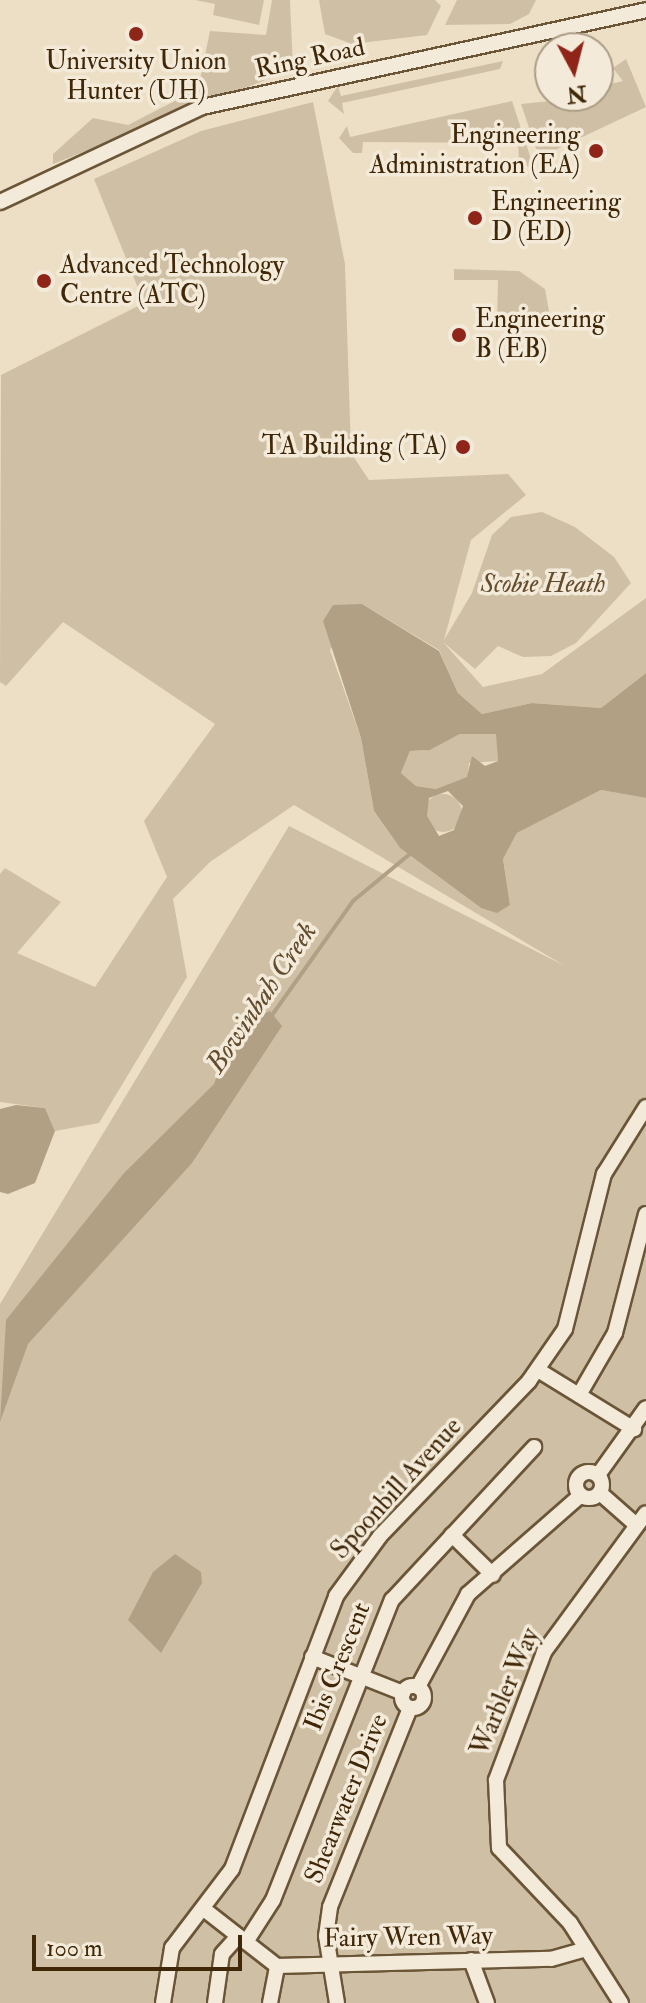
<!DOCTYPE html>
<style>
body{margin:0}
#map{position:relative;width:646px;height:2003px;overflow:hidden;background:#ecdfc5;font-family:"IM FELL Double Pica",serif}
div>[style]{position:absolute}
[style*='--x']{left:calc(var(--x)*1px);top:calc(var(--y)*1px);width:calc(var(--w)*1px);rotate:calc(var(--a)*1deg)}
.green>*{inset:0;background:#cfc0a5}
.round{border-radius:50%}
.water>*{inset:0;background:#b2a085}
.stream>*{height:4px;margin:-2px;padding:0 2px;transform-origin:2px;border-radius:2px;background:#b2a085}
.roads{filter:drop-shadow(2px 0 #6b5537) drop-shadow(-2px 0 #6b5537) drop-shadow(0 2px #6b5537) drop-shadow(0 -2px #6b5537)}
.street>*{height:14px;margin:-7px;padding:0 7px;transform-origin:7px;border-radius:7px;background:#f3ead9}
.street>.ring{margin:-7px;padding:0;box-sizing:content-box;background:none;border:14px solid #f3ead9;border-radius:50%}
.dots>*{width:22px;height:22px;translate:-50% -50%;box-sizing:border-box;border:4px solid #f3ead9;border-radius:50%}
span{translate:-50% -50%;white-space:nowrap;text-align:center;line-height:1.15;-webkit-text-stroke:7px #f3ead9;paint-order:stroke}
.street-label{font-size:26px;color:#402708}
.poi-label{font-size:26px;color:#402708}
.right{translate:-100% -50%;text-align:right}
.left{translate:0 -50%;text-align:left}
.park-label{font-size:26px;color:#644d2f;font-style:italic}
.water-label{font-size:28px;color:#624b2e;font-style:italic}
.north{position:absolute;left:534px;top:32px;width:80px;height:80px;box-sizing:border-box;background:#f3ead9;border:2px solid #ab9c85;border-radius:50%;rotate:173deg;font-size:22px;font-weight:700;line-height:32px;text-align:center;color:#402708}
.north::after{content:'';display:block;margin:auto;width:28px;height:36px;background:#8f2418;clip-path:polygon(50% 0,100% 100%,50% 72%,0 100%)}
.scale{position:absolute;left:32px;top:1935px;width:210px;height:36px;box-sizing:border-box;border:4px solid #402708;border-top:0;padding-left:10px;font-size:24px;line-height:28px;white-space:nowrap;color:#402708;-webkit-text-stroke:6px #f3ead9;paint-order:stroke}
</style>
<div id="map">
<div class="green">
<div style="clip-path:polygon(195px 0,264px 0,259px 25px,213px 15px,215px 4px)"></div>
<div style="clip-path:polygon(272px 0,290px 0,293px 69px,53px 164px,53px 154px,93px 118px,128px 125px,198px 89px,210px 31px,266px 35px)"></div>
<div style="clip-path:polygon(319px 0,435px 0,441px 6px,427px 35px,352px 44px,325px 34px)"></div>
<div style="clip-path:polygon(457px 0,536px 0,529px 14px,510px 24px,445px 25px)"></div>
<div style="clip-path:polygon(626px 59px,646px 107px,542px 156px,546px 178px,521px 104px,598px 96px,598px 87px,623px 81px,613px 68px)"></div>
<div style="clip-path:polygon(503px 61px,500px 69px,342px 103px,344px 114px,328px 101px,338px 86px,341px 96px)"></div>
<div style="clip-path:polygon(512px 101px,535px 171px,519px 161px,518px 143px,363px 142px,362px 153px,353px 153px,339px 138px,347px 126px,350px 137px)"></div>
<div style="clip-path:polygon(313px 102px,345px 264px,351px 453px,369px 480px,508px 474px,526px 495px,471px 540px,444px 640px,472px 593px,492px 535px,511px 517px,542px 512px,575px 527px,614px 557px,631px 583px,576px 643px,551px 656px,523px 657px,498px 646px,475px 669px,443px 642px,483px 687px,542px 674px,646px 598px,646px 673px,601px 708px,532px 703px,482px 714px,458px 693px,439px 650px,362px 604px,330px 650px,361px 738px,374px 811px,400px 848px,481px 908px,510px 905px,503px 859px,517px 833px,601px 790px,646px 798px,646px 2003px,0 2003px,0 1304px,289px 826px,565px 966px,294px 805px,210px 862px,173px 899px,187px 977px,99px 1123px,55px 1131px,45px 1108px,0 1102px,0 874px,5px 868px,61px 902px,17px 953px,95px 987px,167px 877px,144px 821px,215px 724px,63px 622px,6px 686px,0 682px,1px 375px,144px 303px,94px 179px,201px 131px)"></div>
<div style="clip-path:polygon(454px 269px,519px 271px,545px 289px,550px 317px,497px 321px,498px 280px,454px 280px)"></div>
<div style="clip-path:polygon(460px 734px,497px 734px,498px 761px,469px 763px,468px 777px,436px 789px,416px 786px,401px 773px,410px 751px,430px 750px)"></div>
<div class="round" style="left:424px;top:794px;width:38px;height:38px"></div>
</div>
<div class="water">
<div style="clip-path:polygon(evenodd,362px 604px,439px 651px,458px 693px,482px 714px,532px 703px,601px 708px,646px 673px,646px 798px,601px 790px,517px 833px,503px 859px,510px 905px,497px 913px,481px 908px,400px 848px,374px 811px,361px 738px,323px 621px,333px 605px,362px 604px,460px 734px,496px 734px,498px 761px,485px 766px,472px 756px,467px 777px,436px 789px,416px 786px,401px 773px,410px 751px,430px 750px,460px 734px,362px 604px,448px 791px,463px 806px,454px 830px,439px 836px,427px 816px,429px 798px,448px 791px)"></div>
<div style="clip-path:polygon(270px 1011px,282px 1026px,192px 1163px,28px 1344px,0 1422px,6px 1320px,124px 1173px,214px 1084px,237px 1023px)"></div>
<div style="clip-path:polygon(16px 1105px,45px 1108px,55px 1131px,35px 1183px,8px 1194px,0 1192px,0 1109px)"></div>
<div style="clip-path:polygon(175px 1554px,201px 1572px,202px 1583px,161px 1653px,128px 1620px,153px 1572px)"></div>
</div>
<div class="stream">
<div style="--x:270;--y:1018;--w:143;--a:-54.6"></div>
<div style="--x:353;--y:901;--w:75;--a:-39.6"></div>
</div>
<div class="roads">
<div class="street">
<div style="--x:0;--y:202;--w:223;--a:-25.2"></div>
<div style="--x:202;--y:107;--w:454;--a:-12.3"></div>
<div style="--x:538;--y:1370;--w:113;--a:31.6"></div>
<div style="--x:579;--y:1395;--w:72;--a:-59.9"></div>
<div style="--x:615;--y:1333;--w:123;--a:-75.4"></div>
<div class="ring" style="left:576px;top:1472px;width:12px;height:12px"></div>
<div style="--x:598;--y:1475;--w:82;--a:-54.4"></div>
<div style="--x:600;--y:1493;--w:45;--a:41.4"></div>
<div style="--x:452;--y:1535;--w:57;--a:44.3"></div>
<div style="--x:312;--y:1657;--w:98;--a:21.6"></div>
<div class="ring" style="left:402px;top:1686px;width:8px;height:8px"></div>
<div style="--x:418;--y:1687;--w:106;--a:-61.7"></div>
<div style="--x:468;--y:1594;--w:150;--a:-41.2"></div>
<div style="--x:205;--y:1910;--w:91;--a:37.9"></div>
<div style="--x:277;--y:1966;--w:274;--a:-1.5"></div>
<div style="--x:551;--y:1959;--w:33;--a:-16"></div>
<div style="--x:246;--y:1942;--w:50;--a:-57.3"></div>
<div style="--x:273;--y:1900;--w:323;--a:-68.4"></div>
<div style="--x:392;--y:1600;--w:209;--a:-47.1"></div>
<div style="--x:471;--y:1960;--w:46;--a:69.6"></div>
<div style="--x:163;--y:2003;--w:56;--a:-80.7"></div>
<div style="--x:172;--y:1948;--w:99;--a:-52.8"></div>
<div style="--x:232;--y:1869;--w:292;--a:-69.1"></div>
<div style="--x:336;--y:1596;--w:74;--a:-53.7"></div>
<div style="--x:380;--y:1536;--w:215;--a:-46.1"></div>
<div style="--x:529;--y:1381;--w:63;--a:-55.3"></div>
<div style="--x:565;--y:1329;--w:160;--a:-75.9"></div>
<div style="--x:604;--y:1174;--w:79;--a:-57.9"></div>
<div style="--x:215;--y:2003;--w:49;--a:-81.9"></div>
<div style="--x:222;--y:1954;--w:24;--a:-48"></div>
<div style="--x:270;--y:2003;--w:38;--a:-79"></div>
<div style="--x:337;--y:2003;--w:68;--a:-99.3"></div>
<div style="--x:326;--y:1936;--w:29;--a:-82"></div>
<div style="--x:330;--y:1907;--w:214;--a:-68.1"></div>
<div style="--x:621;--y:2003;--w:95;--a:-122.5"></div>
<div style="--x:570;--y:1923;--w:103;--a:-133.4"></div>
<div style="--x:499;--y:1848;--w:68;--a:-92.5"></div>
<div style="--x:496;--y:1780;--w:137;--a:-69.4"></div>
<div style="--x:544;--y:1652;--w:172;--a:-53.7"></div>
</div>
</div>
<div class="dots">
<div style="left:136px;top:34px;background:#8f2418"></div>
<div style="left:596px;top:151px;background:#8f2418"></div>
<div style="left:475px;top:218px;background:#8f2418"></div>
<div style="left:44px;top:281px;background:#8f2418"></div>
<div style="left:459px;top:335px;background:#8f2418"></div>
<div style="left:463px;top:447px;background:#8f2418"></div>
</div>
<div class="street-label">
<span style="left:310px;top:59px;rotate:-12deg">Ring Road</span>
<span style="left:397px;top:1489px;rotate:-48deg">Spoonbill Avenue</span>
<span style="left:338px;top:1667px;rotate:-68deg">Ibis Crescent</span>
<span style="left:506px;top:1692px;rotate:-67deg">Warbler Way</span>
<span style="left:347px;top:1799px;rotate:-68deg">Shearwater Drive</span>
<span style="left:408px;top:1938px;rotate:-1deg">Fairy Wren Way</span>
</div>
<div class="poi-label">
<span style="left:136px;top:77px">University Union<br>Hunter (UH)</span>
<span class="right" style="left:580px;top:151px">Engineering<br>Administration (EA)</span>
<span class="left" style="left:491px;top:218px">Engineering<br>D (ED)</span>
<span class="left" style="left:60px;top:281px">Advanced Technology<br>Centre (ATC)</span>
<span class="left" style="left:475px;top:335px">Engineering<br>B (EB)</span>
<span class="right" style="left:447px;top:447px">TA Building (TA)</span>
</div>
<div class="park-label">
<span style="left:543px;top:585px">Scobie Heath</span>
</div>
<div class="water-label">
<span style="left:262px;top:998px;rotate:-56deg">Bowinbah Creek</span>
</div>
<div class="north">N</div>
<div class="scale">100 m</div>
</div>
